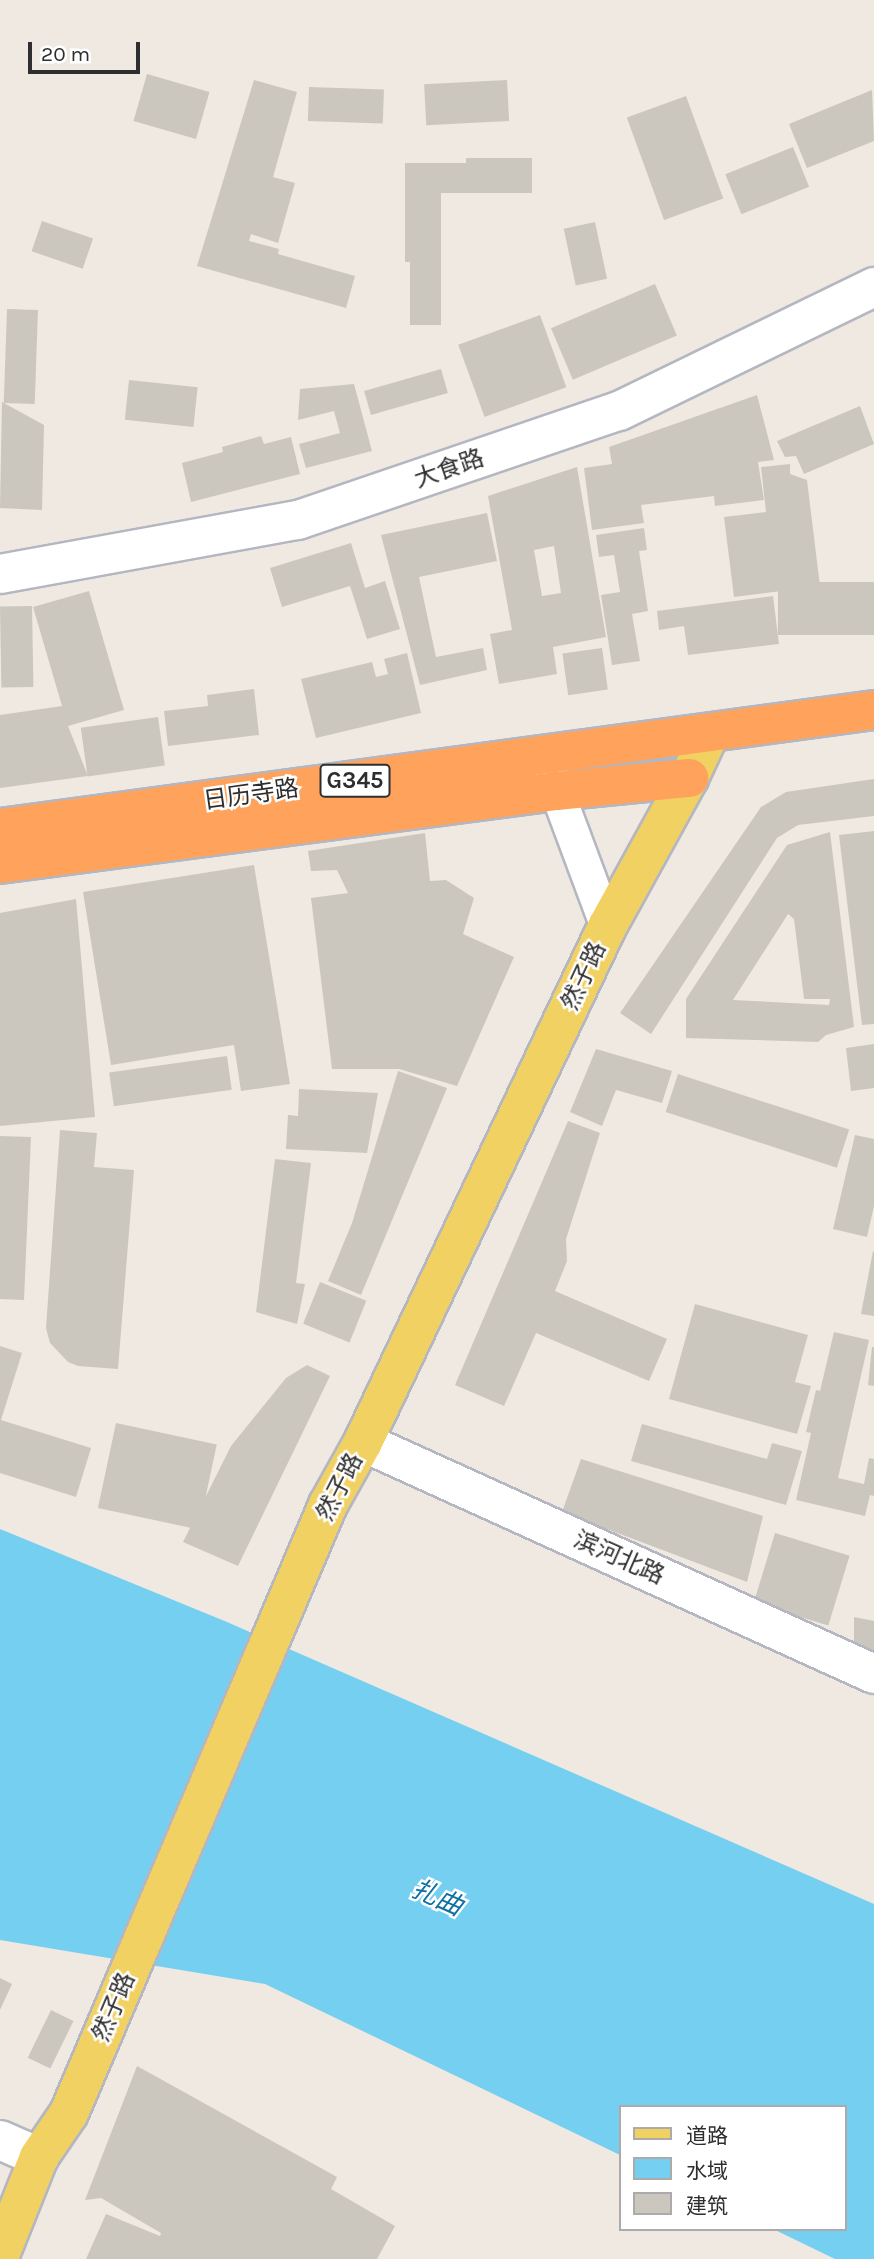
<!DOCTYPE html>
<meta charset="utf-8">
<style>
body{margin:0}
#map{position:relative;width:874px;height:2259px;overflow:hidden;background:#efe9e1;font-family:Karla,"Noto Sans SC",sans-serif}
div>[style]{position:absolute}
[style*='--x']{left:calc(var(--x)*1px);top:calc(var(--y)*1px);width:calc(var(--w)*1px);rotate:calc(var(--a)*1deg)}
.water>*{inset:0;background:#75cff0}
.building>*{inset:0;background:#cbc7bf;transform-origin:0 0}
.roads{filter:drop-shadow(2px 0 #b4b7c1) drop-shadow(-2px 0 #b4b7c1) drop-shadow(0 2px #b4b7c1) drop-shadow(0 -2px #b4b7c1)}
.street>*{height:33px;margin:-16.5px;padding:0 16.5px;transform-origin:16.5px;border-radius:16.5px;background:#fff}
.secondary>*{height:38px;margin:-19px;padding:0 19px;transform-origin:19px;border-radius:19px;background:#fff}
.primary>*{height:38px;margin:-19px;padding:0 19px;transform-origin:19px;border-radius:19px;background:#f2d163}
.highway>*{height:38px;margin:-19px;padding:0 19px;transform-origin:19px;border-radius:19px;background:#ffa35c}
span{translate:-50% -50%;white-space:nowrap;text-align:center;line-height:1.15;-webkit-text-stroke:5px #fff;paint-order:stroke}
.shield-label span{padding:2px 5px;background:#fff;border:2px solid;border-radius:5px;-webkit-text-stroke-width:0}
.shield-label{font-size:23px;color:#2e2e2e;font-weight:700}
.street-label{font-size:24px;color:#2e2e2e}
.water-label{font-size:26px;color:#0d6fa3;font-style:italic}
.legend{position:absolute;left:619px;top:2105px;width:228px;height:126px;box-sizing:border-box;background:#fff;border:2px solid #ababab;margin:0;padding:9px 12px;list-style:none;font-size:21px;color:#2e2e2e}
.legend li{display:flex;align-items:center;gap:14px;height:35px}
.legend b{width:35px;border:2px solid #ababab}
.scale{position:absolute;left:28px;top:42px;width:112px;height:32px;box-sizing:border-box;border:4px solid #2e2e2e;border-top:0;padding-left:9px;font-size:21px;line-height:24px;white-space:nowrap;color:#2e2e2e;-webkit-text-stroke:5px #fff;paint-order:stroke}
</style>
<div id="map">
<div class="water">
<div style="clip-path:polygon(0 1529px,227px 1622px,874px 1904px,874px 2259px,835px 2259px,773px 2229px,844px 2229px,844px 2107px,620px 2107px,620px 2155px,265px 1984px,0 1940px)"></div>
</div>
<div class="building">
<div style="left:147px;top:74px;width:65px;height:49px;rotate:16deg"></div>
<div style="clip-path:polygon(254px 80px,297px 92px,273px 177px,295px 183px,278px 243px,251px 234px,249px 241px,279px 249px,278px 254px,355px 276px,346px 308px,197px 266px)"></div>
<div style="left:507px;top:80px;width:41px;height:83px;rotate:87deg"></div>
<div style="left:309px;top:87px;width:75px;height:34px;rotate:2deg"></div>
<div style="clip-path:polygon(872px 90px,874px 141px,807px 168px,789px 124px)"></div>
<div style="left:686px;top:96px;width:109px;height:63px;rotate:70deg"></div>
<div style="left:793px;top:147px;width:43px;height:73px;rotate:68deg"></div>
<div style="clip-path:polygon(466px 158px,532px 158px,532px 193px,441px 193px,441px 325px,410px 325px,410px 262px,405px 262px,405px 163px,466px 163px)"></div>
<div style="left:42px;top:221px;width:54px;height:32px;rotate:19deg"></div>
<div style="left:595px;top:222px;width:58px;height:32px;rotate:78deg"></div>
<div style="left:655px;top:284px;width:56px;height:113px;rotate:67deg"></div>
<div style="left:7px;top:309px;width:31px;height:94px;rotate:2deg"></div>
<div style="left:540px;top:315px;width:77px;height:87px;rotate:70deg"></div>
<div style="left:441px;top:369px;width:25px;height:80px;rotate:74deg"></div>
<div style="left:129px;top:380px;width:69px;height:40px;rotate:6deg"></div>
<div style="clip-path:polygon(354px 384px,372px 451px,306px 468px,299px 444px,340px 433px,334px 411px,298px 420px,300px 389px)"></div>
<div style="clip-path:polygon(757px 395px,774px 460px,758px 462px,764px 500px,715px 506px,714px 496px,641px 505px,644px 523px,592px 530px,584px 468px,612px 464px,609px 447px)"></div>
<div style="clip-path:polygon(2px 402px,44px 425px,42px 510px,0 508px)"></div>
<div style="clip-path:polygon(860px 406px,874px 444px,804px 474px,796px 456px,785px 457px,777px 441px)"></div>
<div style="clip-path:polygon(261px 436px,264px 444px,291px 437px,300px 474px,191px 502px,182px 463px,223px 452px,222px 447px)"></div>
<div style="clip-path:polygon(790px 464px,790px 474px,807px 480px,820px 586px,734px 597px,724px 517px,766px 512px,761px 467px)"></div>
<div style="clip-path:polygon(evenodd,577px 467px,606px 637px,553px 647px,557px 674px,499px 684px,490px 634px,512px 630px,488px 496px,577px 467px,554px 546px,561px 593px,542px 596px,534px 550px,554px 546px)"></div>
<div style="clip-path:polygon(487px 513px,497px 561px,419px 577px,436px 657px,483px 648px,487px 670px,420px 685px,381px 535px)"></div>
<div style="clip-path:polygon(644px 528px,647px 550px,639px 551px,648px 611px,632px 614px,640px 661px,612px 665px,601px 595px,620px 592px,614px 555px,599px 557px,596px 535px)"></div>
<div style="clip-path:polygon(351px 543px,365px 588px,385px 581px,400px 629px,367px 639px,350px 586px,282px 607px,270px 568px)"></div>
<div style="left:874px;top:582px;width:53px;height:96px;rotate:90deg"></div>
<div style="clip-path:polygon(89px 591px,124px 710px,68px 726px,88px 776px,0 788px,0 715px,62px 706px,33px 607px)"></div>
<div style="clip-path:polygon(773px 596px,779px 644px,688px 655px,684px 626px,659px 630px,657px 611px)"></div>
<div style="left:32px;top:606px;width:81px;height:32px;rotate:89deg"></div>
<div style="left:602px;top:648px;width:42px;height:40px;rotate:82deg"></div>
<div style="clip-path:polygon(407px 653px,421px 713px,316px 738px,301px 679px,372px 662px,376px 677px,388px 674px,384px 659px)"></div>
<div style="clip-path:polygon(254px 689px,259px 735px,168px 746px,164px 711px,208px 706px,207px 695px)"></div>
<div style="left:158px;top:717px;width:49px;height:78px;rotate:82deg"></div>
<div style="clip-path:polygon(874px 779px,874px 816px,798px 825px,777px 838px,651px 1034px,620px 1013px,761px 807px,786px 792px)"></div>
<div style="clip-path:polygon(874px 831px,874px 1024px,862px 1025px,839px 835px)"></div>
<div style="clip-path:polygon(evenodd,830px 832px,854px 1027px,826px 1035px,818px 1042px,686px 1038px,686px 999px,787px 845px,830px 832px,788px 914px,794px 919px,804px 999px,830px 999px,829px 1005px,733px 1000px,788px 914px)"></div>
<div style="clip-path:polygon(425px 833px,430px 881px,446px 880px,474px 898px,463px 934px,514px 957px,457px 1086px,399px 1069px,332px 1069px,311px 898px,348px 893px,337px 870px,311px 871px,308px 851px)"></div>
<div style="clip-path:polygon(254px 865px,290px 1084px,241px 1091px,234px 1045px,111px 1065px,83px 892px)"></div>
<div style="clip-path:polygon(76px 899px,95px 1117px,0 1126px,0 913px)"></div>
<div style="clip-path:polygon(874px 1044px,874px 1088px,851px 1091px,846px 1048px)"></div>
<div style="clip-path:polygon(596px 1049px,672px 1071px,662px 1103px,616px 1090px,602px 1126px,570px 1112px)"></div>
<div style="left:227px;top:1056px;width:34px;height:119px;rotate:82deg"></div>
<div style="clip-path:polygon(398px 1071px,447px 1088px,361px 1295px,328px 1281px,352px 1223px)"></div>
<div style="left:678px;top:1074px;width:180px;height:40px;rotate:18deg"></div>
<div style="clip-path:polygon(299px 1089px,378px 1093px,367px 1153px,286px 1149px,288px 1115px,298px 1116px)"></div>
<div style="clip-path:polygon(568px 1121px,600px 1133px,566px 1239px,567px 1261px,555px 1291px,667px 1339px,649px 1381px,536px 1333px,504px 1406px,455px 1385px)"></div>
<div style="clip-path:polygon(60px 1130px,97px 1133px,94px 1167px,134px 1170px,118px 1369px,78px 1366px,68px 1362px,50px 1343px,46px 1328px)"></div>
<div style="clip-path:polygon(855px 1135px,874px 1139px,874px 1206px,867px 1237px,833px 1229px)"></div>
<div style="clip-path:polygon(0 1136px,31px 1137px,24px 1300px,0 1299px)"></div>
<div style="clip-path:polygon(275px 1159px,311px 1163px,296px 1283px,305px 1284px,297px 1324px,256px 1312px)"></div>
<div style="clip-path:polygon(873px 1251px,874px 1252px,874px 1316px,861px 1314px)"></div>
<div style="left:320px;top:1282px;width:50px;height:45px;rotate:22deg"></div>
<div style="clip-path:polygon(695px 1304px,808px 1335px,795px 1382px,811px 1386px,797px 1434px,669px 1399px)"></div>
<div style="clip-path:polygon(834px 1332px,869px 1340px,838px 1478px,864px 1484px,869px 1458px,874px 1459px,874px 1496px,870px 1495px,865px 1516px,796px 1500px,811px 1433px,806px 1432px,816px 1390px,820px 1391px)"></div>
<div style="clip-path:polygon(0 1346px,22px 1353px,1px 1420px,91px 1448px,76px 1497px,0 1473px)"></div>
<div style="clip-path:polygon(872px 1347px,874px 1347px,874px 1386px,868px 1385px)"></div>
<div style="clip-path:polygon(307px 1365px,330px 1376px,238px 1566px,183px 1542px,231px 1446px,286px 1378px)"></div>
<div style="left:116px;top:1423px;width:103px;height:87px;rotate:12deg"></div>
<div style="clip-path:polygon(642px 1424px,767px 1459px,772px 1443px,802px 1451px,786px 1505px,631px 1461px)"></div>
<div style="clip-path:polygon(581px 1459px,763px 1516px,747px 1582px,562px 1512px)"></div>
<div style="left:775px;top:1533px;width:78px;height:73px;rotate:17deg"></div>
<div style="clip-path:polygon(854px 1617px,874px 1621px,874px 1658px,854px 1650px)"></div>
<div style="clip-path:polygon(0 1978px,12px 1984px,0 2010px)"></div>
<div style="left:51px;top:2010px;width:25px;height:53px;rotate:26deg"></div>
<div style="clip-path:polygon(137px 2066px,337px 2177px,331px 2189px,395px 2226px,377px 2259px,86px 2259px,106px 2214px,160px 2236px,161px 2233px,101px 2198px,85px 2200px)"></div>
</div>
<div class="roads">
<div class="street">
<div style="--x:548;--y:768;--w:170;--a:69.6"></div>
</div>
<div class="secondary">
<div style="--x:0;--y:574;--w:303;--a:-10.3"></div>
<div style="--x:298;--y:520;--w:339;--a:-18.8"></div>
<div style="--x:619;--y:411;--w:284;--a:-25.9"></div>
<div style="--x:363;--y:1442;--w:561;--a:24.42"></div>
<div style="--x:0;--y:2140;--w:43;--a:23.6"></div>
</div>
<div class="primary">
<div style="--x:0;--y:2255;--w:105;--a:-68.3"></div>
<div style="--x:39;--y:2157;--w:53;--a:-55.7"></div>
<div style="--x:69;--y:2113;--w:661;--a:-66.93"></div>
<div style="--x:328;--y:1505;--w:72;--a:-60.9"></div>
<div style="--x:363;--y:1442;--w:570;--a:-64.65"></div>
<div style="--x:607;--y:927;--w:170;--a:-61.2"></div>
<div style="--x:689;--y:778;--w:50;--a:-65"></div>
</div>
<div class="highway">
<div style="--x:0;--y:828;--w:882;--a:-7.69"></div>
<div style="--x:0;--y:864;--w:561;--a:-7.48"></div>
<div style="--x:556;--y:791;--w:134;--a:-5.6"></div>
</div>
</div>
<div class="shield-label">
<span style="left:355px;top:781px">G345</span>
</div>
<div class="street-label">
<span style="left:449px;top:469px;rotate:-19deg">大食路</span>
<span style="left:251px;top:795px;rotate:-8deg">日历寺路</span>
<span style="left:584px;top:976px;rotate:-65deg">然子路</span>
<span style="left:340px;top:1487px;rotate:-63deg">然子路</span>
<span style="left:619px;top:1558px;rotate:24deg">滨河北路</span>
<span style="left:114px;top:2007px;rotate:-67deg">然子路</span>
</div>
<div class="water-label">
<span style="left:437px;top:1898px;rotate:24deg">扎曲</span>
</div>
<ul class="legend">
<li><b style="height:9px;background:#f2d163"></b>道路</li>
<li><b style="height:19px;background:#75cff0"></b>水域</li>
<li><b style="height:19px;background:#cbc7bf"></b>建筑</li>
</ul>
<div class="scale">20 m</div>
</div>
